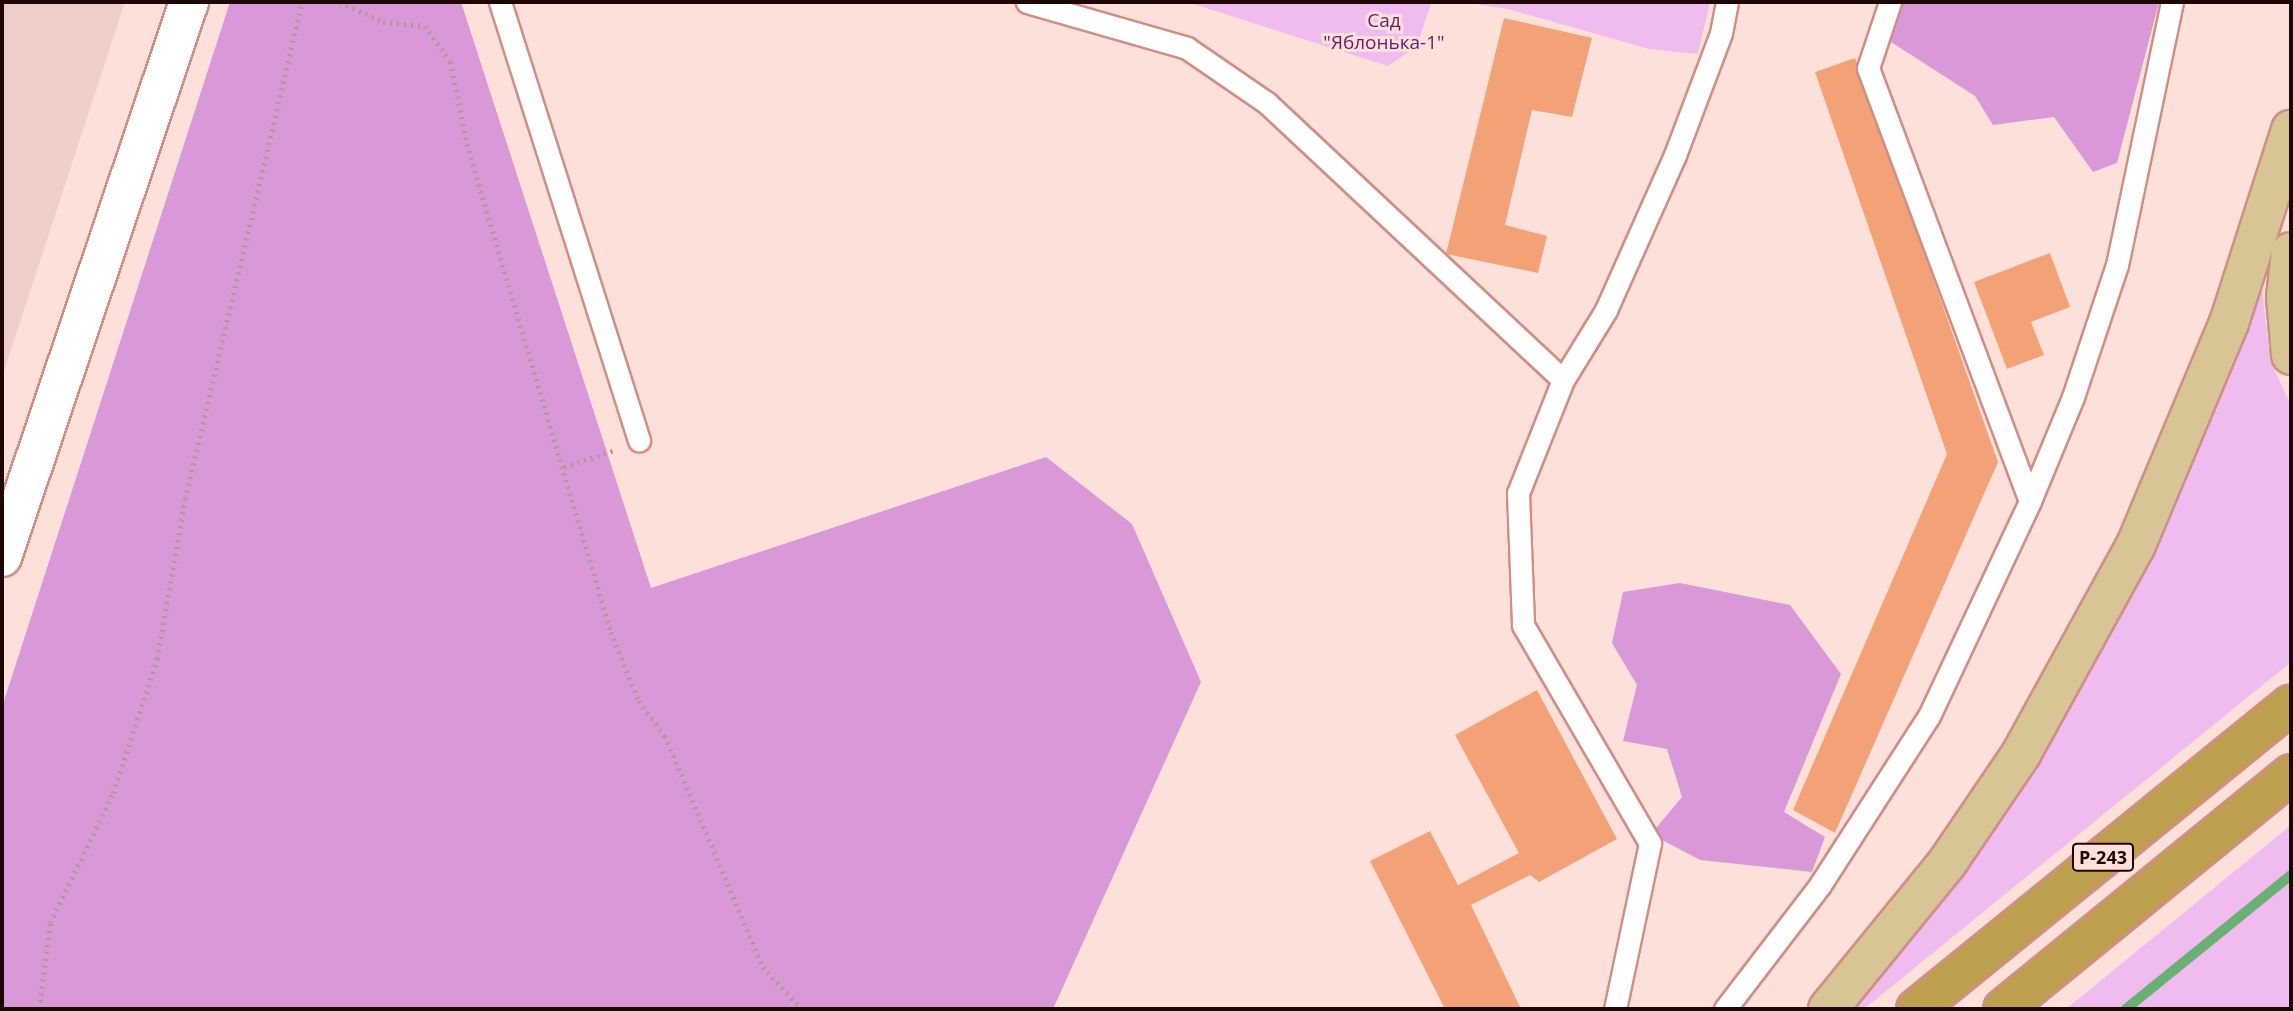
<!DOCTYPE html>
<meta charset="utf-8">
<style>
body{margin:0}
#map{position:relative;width:2293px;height:1011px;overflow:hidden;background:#fee0db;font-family:"Open Sans",sans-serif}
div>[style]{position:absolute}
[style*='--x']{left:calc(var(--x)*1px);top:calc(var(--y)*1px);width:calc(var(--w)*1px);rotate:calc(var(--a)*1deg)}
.built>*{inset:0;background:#f0cfcb}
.green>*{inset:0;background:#f0bbee}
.forest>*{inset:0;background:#d998d7}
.stream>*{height:10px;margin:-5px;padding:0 5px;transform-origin:5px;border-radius:5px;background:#6ab074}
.building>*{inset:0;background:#f3a177}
.path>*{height:4.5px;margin-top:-2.25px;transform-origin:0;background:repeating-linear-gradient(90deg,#b39793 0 2px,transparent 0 7px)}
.roads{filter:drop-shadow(2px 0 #d28e85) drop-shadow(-2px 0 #d28e85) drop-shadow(0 2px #d28e85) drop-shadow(0 -2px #d28e85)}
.lane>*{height:21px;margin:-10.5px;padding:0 10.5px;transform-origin:10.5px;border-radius:10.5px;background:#fff}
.street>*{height:38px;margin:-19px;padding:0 19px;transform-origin:19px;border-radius:19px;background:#fff}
.primary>*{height:38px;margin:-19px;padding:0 19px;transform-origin:19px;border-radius:19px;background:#d8c596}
.highway>*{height:38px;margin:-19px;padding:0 19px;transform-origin:19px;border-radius:19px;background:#be9f50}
span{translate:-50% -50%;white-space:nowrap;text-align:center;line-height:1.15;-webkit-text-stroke:6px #fee0db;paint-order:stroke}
.shield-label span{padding:2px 5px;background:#fee0db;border:2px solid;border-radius:5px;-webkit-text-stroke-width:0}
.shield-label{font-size:18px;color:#1f0706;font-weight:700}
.park-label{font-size:19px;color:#671b67}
.frame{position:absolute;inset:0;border:4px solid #1f0706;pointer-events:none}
</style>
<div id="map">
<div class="built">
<div style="clip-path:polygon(2px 2px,125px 2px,2px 377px)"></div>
</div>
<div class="green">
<div style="clip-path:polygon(1187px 2px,1432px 2px,1416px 47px,1388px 66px)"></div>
<div style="clip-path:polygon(1462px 2px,1710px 2px,1698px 54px,1649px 49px,1508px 9px)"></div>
<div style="clip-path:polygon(2260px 271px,2270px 361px,2291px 405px,2291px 662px,1864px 1009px,1836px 1009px,1957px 864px)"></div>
<div style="clip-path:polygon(2291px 825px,2291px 1009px,2066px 1009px)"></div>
</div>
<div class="forest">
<div style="clip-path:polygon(230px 2px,461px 2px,651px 588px,1046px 457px,1132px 524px,1201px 682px,1053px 1009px,2px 1009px,2px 707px)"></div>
<div style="clip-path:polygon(1902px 2px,2159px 2px,2117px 163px,2093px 172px,2054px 117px,1993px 125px,1975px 96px,1891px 42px)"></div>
<div style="clip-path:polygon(1680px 583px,1790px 605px,1841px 674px,1784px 812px,1825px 837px,1812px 872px,1700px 860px,1651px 834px,1682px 797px,1667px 749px,1623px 741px,1637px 685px,1612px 643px,1623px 592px)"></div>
</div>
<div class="stream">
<div style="--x:2126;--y:1009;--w:213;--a:-39.1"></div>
</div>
<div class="building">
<div style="clip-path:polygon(1504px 18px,1592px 38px,1572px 117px,1532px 110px,1505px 225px,1547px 236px,1538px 273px,1446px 254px)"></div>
<div style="clip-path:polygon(1855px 58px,1998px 462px,1835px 833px,1793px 810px,1947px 454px,1815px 72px)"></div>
<div style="clip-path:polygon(2050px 253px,2070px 307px,2031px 322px,2044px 355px,2007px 369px,1974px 282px)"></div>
<div style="clip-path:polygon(1537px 690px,1617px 839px,1539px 882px,1530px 875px,1471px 905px,1521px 1009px,1445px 1009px,1370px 861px,1430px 831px,1458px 885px,1519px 853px,1455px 735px)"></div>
</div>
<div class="path">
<div style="--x:340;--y:2;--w:47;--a:24.9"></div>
<div style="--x:383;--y:22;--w:42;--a:5.4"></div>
<div style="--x:425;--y:26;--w:44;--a:54.2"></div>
<div style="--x:451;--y:62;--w:84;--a:79"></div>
<div style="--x:467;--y:144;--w:509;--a:73.56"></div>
<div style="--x:611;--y:632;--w:74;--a:67.9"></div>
<div style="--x:639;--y:701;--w:44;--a:53.4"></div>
<div style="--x:665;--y:736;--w:251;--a:67"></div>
<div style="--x:763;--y:967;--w:57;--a:47.1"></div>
<div style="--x:564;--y:467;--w:54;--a:-18.4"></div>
<div style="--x:39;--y:1009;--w:87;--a:-82.7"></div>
<div style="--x:50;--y:923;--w:144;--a:-64.1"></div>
<div style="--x:113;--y:793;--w:141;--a:-71.8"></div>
<div style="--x:157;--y:659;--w:162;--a:-80.1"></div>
<div style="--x:185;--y:499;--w:511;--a:-76.75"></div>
</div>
<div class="roads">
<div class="lane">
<div style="--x:500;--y:2;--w:460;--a:72.4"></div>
<div style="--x:1027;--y:2;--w:166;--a:16"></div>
<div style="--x:1187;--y:48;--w:97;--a:34.5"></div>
<div style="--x:1267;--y:103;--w:405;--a:43.1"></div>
<div style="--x:1563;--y:380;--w:122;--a:111.7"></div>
<div style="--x:1518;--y:493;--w:132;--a:87.8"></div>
<div style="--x:1523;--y:625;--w:252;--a:59.8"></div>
<div style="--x:1650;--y:843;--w:170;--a:101.9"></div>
<div style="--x:1890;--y:2;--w:70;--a:108.4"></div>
<div style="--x:1868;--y:68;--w:462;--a:69.5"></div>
<div style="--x:1563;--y:380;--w:82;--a:-58.4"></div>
<div style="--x:1606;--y:310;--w:170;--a:-66"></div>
<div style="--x:1675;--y:155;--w:130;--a:-69.3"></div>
<div style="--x:1721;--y:33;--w:32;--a:-79"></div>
<div style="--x:1725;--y:1009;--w:156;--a:-52.5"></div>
<div style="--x:1820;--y:885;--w:201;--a:-57.2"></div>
<div style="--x:1929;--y:716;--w:238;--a:-64.8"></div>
<div style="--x:2030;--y:501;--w:113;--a:-67.5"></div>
<div style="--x:2073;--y:397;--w:139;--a:-71.6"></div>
<div style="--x:2117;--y:265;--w:269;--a:-78.2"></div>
</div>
<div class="street">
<div style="--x:2;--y:557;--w:586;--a:-71.38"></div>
</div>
<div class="primary">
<div style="--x:2291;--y:252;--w:45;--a:96.3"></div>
<div style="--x:2286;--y:297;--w:58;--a:85.1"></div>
<div style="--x:1828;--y:1009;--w:188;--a:-50.8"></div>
<div style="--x:1947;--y:863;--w:132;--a:-55.8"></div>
<div style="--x:2021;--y:754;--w:239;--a:-61.2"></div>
<div style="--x:2136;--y:545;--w:241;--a:-67.3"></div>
<div style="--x:2229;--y:323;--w:203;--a:-72.2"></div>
</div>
<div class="highway">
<div style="--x:1916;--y:1009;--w:483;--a:-39.1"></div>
<div style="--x:2003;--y:1009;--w:372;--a:-39.2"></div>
</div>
</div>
<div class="shield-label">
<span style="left:2103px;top:857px">Р-243</span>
</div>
<div class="park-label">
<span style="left:1384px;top:32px">Сад<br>"Яблонька-1"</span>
</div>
<div class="frame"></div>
</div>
